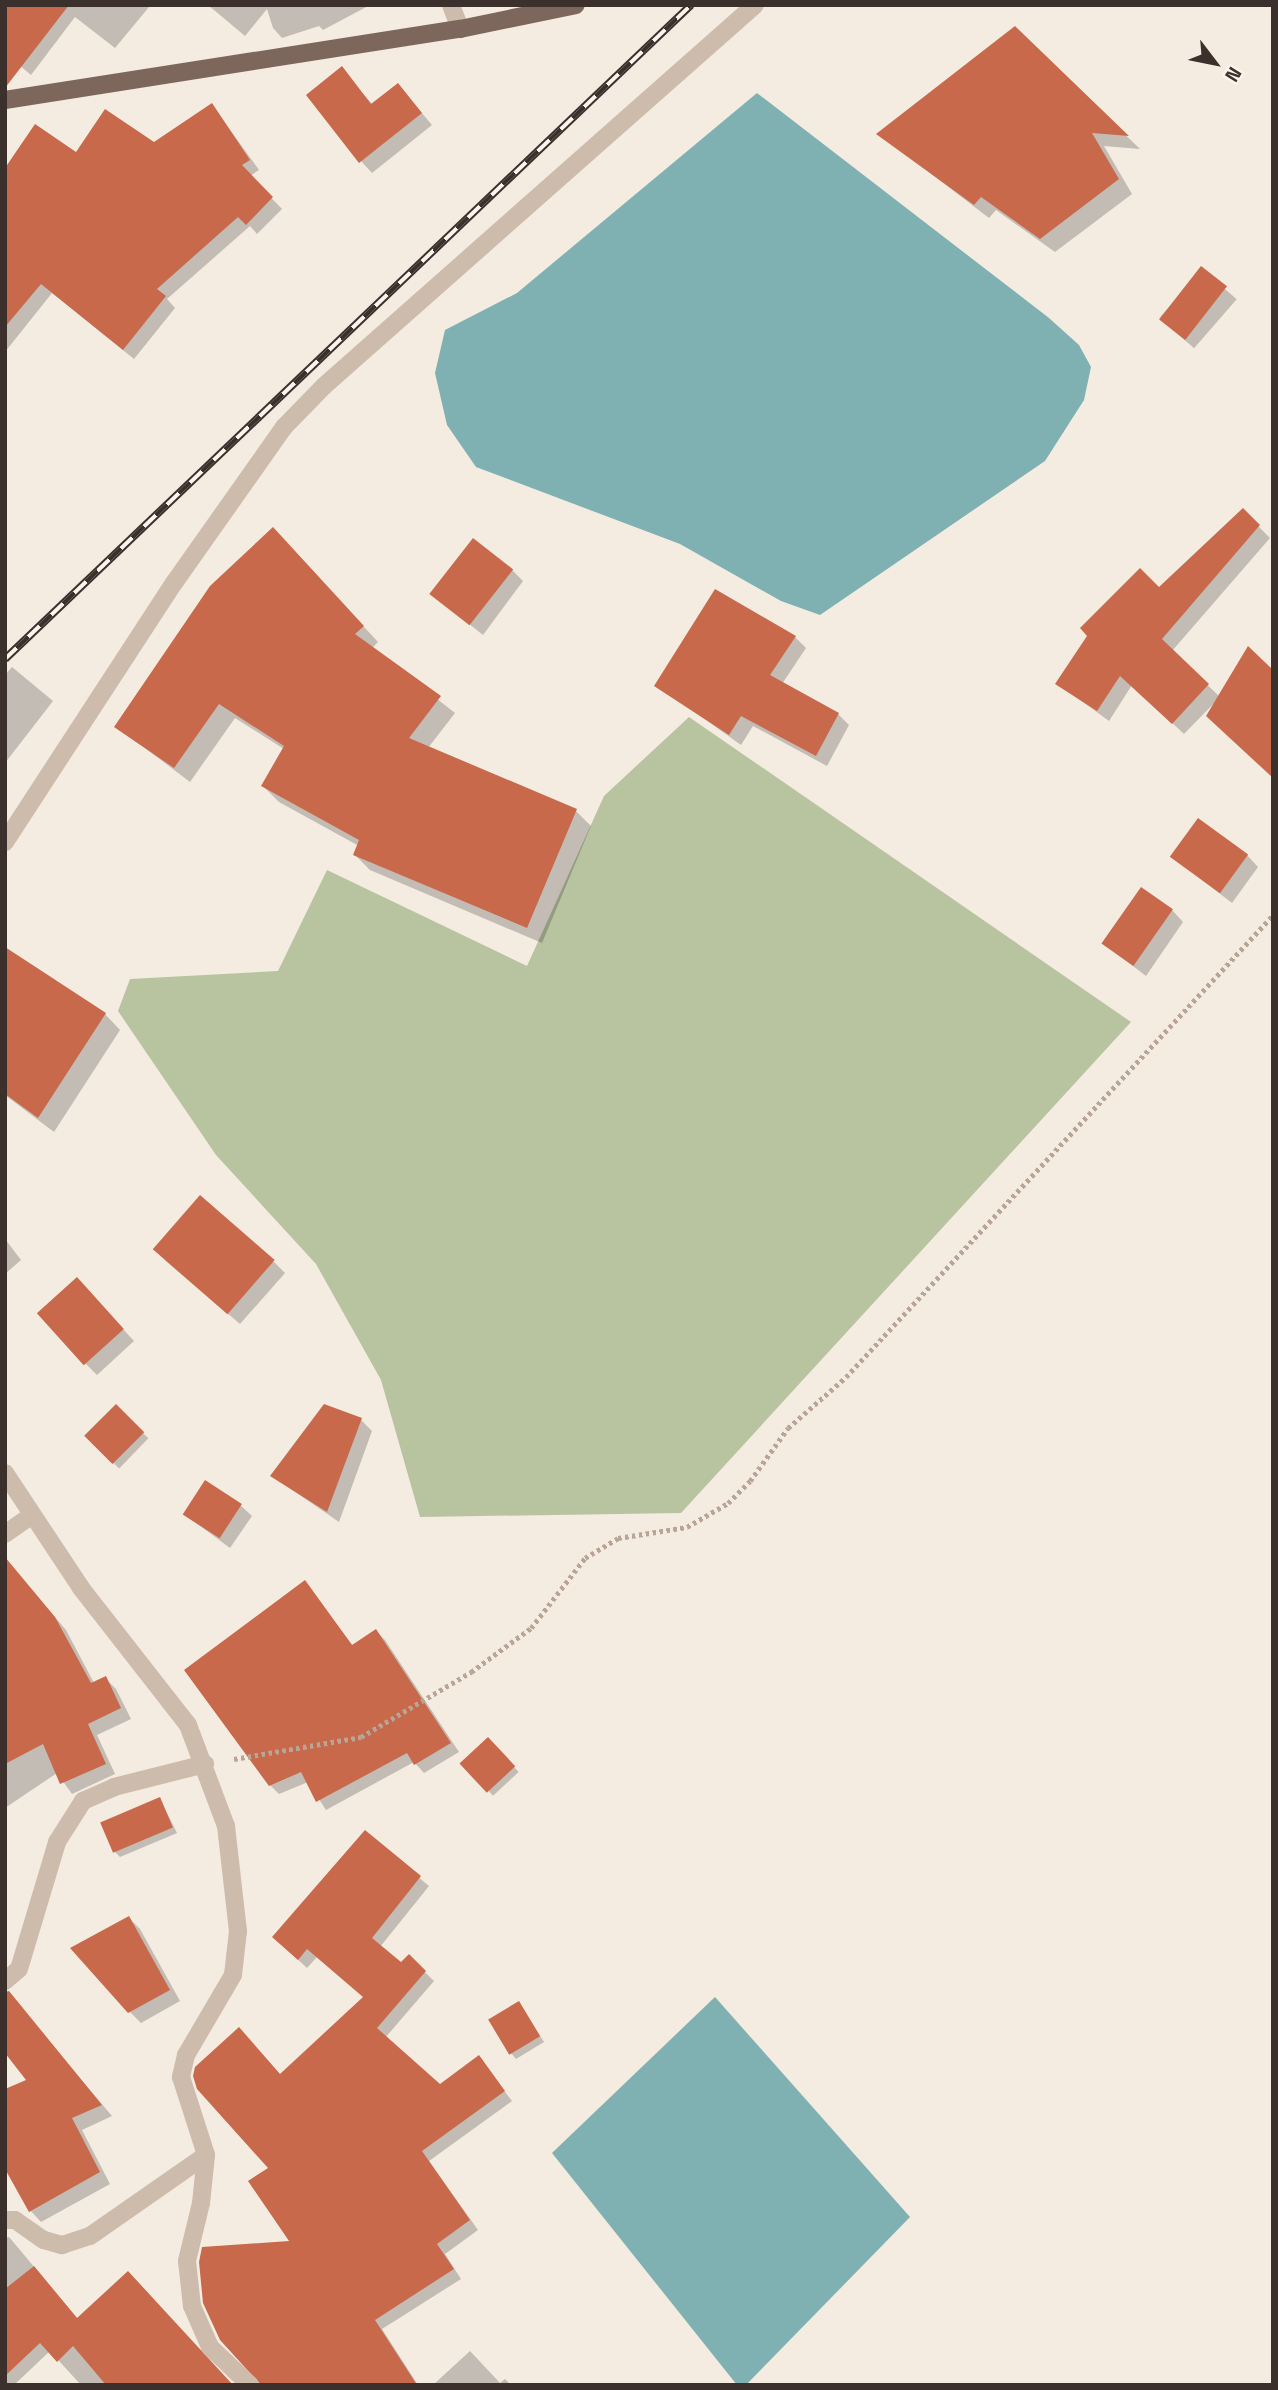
<!DOCTYPE html>
<style>
body{margin:0}
#map{position:relative;width:1278px;height:2390px;overflow:hidden;background:#f4ebe1;font-family:"Space Grotesk",sans-serif}
div>[style]{position:absolute}
[style*='--x']{left:calc(var(--x)*1px);top:calc(var(--y)*1px);width:calc(var(--w)*1px);rotate:calc(var(--a)*1deg)}
.green>*{inset:0;background:#b8c4a0}
.water>*{inset:0;background:#7fb0b2}
.shadow>*{inset:0;background:#0003;transform-origin:0 0}
.building>*{inset:0;background:#c8694b;transform-origin:0 0}
.path>*{height:4.5px;margin-top:-2.25px;transform-origin:0;background:repeating-linear-gradient(90deg,#b9a596 0 3.5px,transparent 0 7px)}
.minor>*{height:18px;margin:-9px;padding:0 9px;transform-origin:9px;border-radius:9px;background:#cdbbac}
.major>*{height:18px;margin:-9px;padding:0 9px;transform-origin:9px;border-radius:9px;background:#7d675c}
.rail>*{height:8px;margin-top:-4px;transform-origin:0;background:repeating-linear-gradient(90deg,#fbf5ee 0 16px,#3b302b 0 32px);box-sizing:border-box;border-block:2px solid #3b302b}
span{translate:-50% -50%;white-space:nowrap;text-align:center;line-height:1.15;-webkit-text-stroke:5px #fbf5ee;paint-order:stroke}
.frame{position:absolute;inset:0;border:7px solid #3b302b;pointer-events:none}
.north{position:absolute;left:1180px;top:28px;width:70px;height:70px;-webkit-text-stroke:5px #fbf5ee;paint-order:stroke;rotate:122deg;font-size:19px;font-weight:700;line-height:28px;text-align:center;color:#3b302b}
.north::after{content:'';display:block;margin:auto;width:24px;height:32px;background:#3b302b;clip-path:polygon(50% 0,100% 100%,50% 72%,0 100%)}
</style>
<div id="map">
<div class="green">
<div style="clip-path:polygon(689px 717px,1131px 1022px,681px 1513px,420px 1517px,381px 1380px,316px 1264px,216px 1155px,118px 1011px,130px 979px,278px 971px,327px 870px,527px 966px,604px 796px)"></div>
</div>
<div class="water">
<div style="clip-path:polygon(757px 93px,1049px 318px,1079px 345px,1091px 367px,1084px 400px,1045px 461px,820px 615px,781px 601px,680px 544px,476px 467px,447px 425px,435px 373px,445px 330px,517px 293px)"></div>
<div style="clip-path:polygon(715px 1997px,910px 2217px,746px 2385px,737px 2385px,552px 2153px)"></div>
</div>
<div class="shadow">
<div style="clip-path:polygon(5px 5px,148px 5px,149px 7px,115px 48px,75px 17px,31px 75px,5px 53px)"></div>
<div style="clip-path:polygon(208px 5px,370px 5px,323px 30px,319px 26px,282px 38px,273px 28px,267px 9px,245px 36px)"></div>
<div style="clip-path:polygon(1015px 28px,1140px 149px,1104px 146px,1132px 194px,1055px 252px,996px 210px,989px 218px,879px 134px)"></div>
<div style="clip-path:polygon(341px 69px,373px 105px,398px 85px,432px 125px,372px 173px,361px 161px)"></div>
<div style="clip-path:polygon(212px 105px,259px 170px,250px 176px,282px 209px,257px 234px,250px 226px,167px 299px,175px 308px,134px 359px,52px 293px,5px 352px,5px 171px,76px 154px,154px 145px)"></div>
<div style="left:1202px;top:269px;width:46px;height:65px;rotate:41deg"></div>
<div style="clip-path:polygon(1243px 511px,1270px 538px,1172px 651px,1220px 697px,1184px 734px,1132px 685px,1109px 721px,1058px 684px)"></div>
<div style="clip-path:polygon(288px 545px,378px 642px,372px 648px,455px 713px,428px 748px,576px 811px,591px 826px,542px 943px,370px 870px,355px 855px,359px 846px,279px 802px,263px 786px,284px 749px,235px 718px,190px 782px,116px 726px)"></div>
<div style="clip-path:polygon(512px 570px,523px 581px,483px 635px,433px 595px)"></div>
<div style="clip-path:polygon(795px 637px,806px 648px,782px 684px,838px 714px,849px 725px,827px 766px,753px 726px,741px 745px,657px 685px)"></div>
<div style="clip-path:polygon(12px 667px,53px 701px,5px 763px,5px 675px)"></div>
<div style="clip-path:polygon(1247px 855px,1258px 867px,1232px 903px,1172px 857px)"></div>
<div style="clip-path:polygon(1172px 910px,1183px 922px,1146px 976px,1104px 944px)"></div>
<div style="clip-path:polygon(5px 974px,105px 1014px,120px 1030px,54px 1132px,5px 1095px)"></div>
<div style="clip-path:polygon(5px 1239px,21px 1260px,5px 1274px)"></div>
<div style="clip-path:polygon(165px 1260px,274px 1262px,285px 1273px,240px 1324px)"></div>
<div style="clip-path:polygon(88px 1291px,134px 1341px,97px 1375px,86px 1364px)"></div>
<div style="left:116px;top:1407px;width:45px;height:42px;rotate:44deg"></div>
<div style="clip-path:polygon(361px 1420px,372px 1431px,339px 1522px,272px 1476px)"></div>
<div style="clip-path:polygon(240px 1505px,252px 1516px,230px 1548px,184px 1514px)"></div>
<div style="clip-path:polygon(5px 1559px,66px 1630px,94px 1683px,105px 1678px,116px 1689px,131px 1719px,97px 1735px,115px 1774px,72px 1794px,57px 1773px,5px 1808px)"></div>
<div style="clip-path:polygon(305px 1583px,353px 1646px,376px 1631px,385px 1640px,459px 1752px,424px 1773px,414px 1762px,326px 1810px,308px 1782px,279px 1794px,270px 1785px)"></div>
<div style="left:488px;top:1739px;width:45px;height:35px;rotate:47deg"></div>
<div style="clip-path:polygon(160px 1799px,177px 1833px,120px 1857px,115px 1852px)"></div>
<div style="clip-path:polygon(365px 1833px,429px 1886px,380px 1947px,401px 1965px,409px 1957px,434px 1981px,385px 2038px,440px 2086px,479px 2058px,512px 2101px,429px 2161px,478px 2230px,445px 2254px,461px 2279px,382px 2329px,418px 2385px,260px 2385px,292px 2243px,270px 2168px,280px 2076px,365px 1998px,317px 1957px,307px 1968px,283px 1946px)"></div>
<div style="clip-path:polygon(129px 1918px,140px 1929px,180px 2001px,141px 2023px,129px 2011px)"></div>
<div style="clip-path:polygon(13px 1999px,112px 2116px,82px 2130px,110px 2184px,41px 2222px,30px 2210px,29px 2081px)"></div>
<div style="clip-path:polygon(519px 2003px,544px 2042px,516px 2059px,511px 2053px)"></div>
<div style="clip-path:polygon(9px 2237px,78px 2319px,233px 2385px,81px 2385px,50px 2351px,14px 2385px,5px 2385px,5px 2238px)"></div>
<div style="clip-path:polygon(470px 2351px,500px 2383px,505px 2379px,511px 2385px,433px 2385px)"></div>
</div>
<div class="building">
<div style="clip-path:polygon(5px 5px,69px 5px,5px 88px)"></div>
<div style="clip-path:polygon(1015px 26px,1129px 136px,1092px 133px,1119px 179px,1040px 239px,981px 197px,974px 205px,876px 134px)"></div>
<div style="clip-path:polygon(342px 66px,371px 104px,398px 83px,422px 113px,359px 163px,306px 95px)"></div>
<div style="clip-path:polygon(212px 103px,250px 160px,242px 165px,273px 197px,246px 225px,238px 217px,157px 289px,166px 296px,123px 350px,41px 284px,5px 327px,5px 168px,35px 124px,76px 152px,105px 109px,154px 142px)"></div>
<div style="left:1201px;top:266px;width:33px;height:68px;rotate:38deg"></div>
<div style="clip-path:polygon(1243px 508px,1260px 525px,1162px 639px,1209px 684px,1172px 724px,1120px 676px,1097px 711px,1055px 684px,1087px 636px,1080px 628px,1140px 568px,1159px 587px)"></div>
<div style="clip-path:polygon(273px 527px,364px 626px,355px 634px,441px 696px,409px 738px,577px 809px,527px 928px,353px 855px,359px 840px,261px 786px,284px 746px,219px 704px,174px 768px,114px 727px,210px 586px)"></div>
<div style="left:473px;top:538px;width:51px;height:71px;rotate:38deg"></div>
<div style="clip-path:polygon(715px 589px,796px 636px,770px 675px,839px 713px,816px 756px,741px 716px,729px 735px,654px 686px)"></div>
<div style="clip-path:polygon(1248px 646px,1273px 670px,1273px 778px,1206px 716px)"></div>
<div style="left:1198px;top:818px;width:62px;height:48px;rotate:36deg"></div>
<div style="left:1141px;top:887px;width:39px;height:69px;rotate:35deg"></div>
<div style="clip-path:polygon(5px 947px,106px 1013px,38px 1118px,5px 1094px)"></div>
<div style="left:200px;top:1195px;width:99px;height:72px;rotate:41deg"></div>
<div style="left:77px;top:1277px;width:70px;height:54px;rotate:48deg"></div>
<div style="left:116px;top:1404px;width:40px;height:45px;rotate:45deg"></div>
<div style="clip-path:polygon(324px 1404px,362px 1418px,327px 1512px,270px 1476px)"></div>
<div style="left:205px;top:1480px;width:44px;height:41px;rotate:33deg"></div>
<div style="clip-path:polygon(5px 1557px,55px 1617px,91px 1683px,106px 1676px,121px 1708px,88px 1724px,106px 1764px,60px 1784px,43px 1744px,5px 1764px)"></div>
<div style="clip-path:polygon(305px 1580px,352px 1645px,376px 1629px,451px 1743px,414px 1765px,407px 1753px,316px 1802px,301px 1772px,269px 1786px,184px 1670px)"></div>
<div style="left:488px;top:1737px;width:40px;height:39px;rotate:47deg"></div>
<div style="left:160px;top:1797px;width:33px;height:65px;rotate:67deg"></div>
<div style="clip-path:polygon(365px 1830px,421px 1876px,372px 1938px,401px 1962px,409px 1954px,426px 1971px,377px 2028px,440px 2084px,479px 2055px,505px 2091px,422px 2151px,470px 2220px,437px 2244px,454px 2269px,375px 2320px,417px 2385px,261px 2385px,220px 2340px,203px 2303px,199px 2262px,202px 2247px,289px 2241px,248px 2181px,268px 2168px,197px 2089px,193px 2076px,195px 2067px,239px 2027px,280px 2074px,363px 1997px,307px 1949px,298px 1960px,272px 1937px)"></div>
<div style="clip-path:polygon(129px 1916px,170px 1990px,128px 2013px,70px 1948px)"></div>
<div style="clip-path:polygon(9px 1991px,102px 2105px,72px 2118px,100px 2172px,29px 2212px,5px 2169px,5px 2089px,26px 2080px,5px 2053px,5px 1992px)"></div>
<div style="left:519px;top:2001px;width:41px;height:36px;rotate:59deg"></div>
<div style="clip-path:polygon(34px 2266px,77px 2318px,128px 2271px,233px 2385px,106px 2385px,73px 2346px,57px 2362px,40px 2343px,5px 2376px,5px 2289px)"></div>
</div>
<div class="path">
<div style="--x:234;--y:1759;--w:129;--a:-9.8"></div>
<div style="--x:361;--y:1737;--w:128;--a:-30.6"></div>
<div style="--x:471;--y:1672;--w:74;--a:-36.3"></div>
<div style="--x:531;--y:1628;--w:88;--a:-52.4"></div>
<div style="--x:585;--y:1558;--w:39;--a:-31"></div>
<div style="--x:618;--y:1538;--w:70;--a:-9.1"></div>
<div style="--x:687;--y:1527;--w:48;--a:-30.3"></div>
<div style="--x:728;--y:1503;--w:31;--a:-45"></div>
<div style="--x:750;--y:1481;--w:65;--a:-54.4"></div>
<div style="--x:788;--y:1428;--w:77;--a:-41.3"></div>
<div style="--x:846;--y:1377;--w:629;--a:-47.25"></div>
</div>
<div class="minor">
<div style="--x:451;--y:5;--w:26;--a:69"></div>
<div style="--x:5;--y:842;--w:309;--a:-56.9"></div>
<div style="--x:174;--y:583;--w:191;--a:-54.8"></div>
<div style="--x:284;--y:427;--w:57;--a:-45.7"></div>
<div style="--x:324;--y:386;--w:575;--a:-41.48"></div>
<div style="--x:5;--y:1473;--w:138;--a:56.5"></div>
<div style="--x:81;--y:1588;--w:174;--a:52"></div>
<div style="--x:188;--y:1725;--w:108;--a:69.4"></div>
<div style="--x:226;--y:1826;--w:106;--a:83.5"></div>
<div style="--x:238;--y:1931;--w:44;--a:96.5"></div>
<div style="--x:233;--y:1975;--w:93;--a:120.4"></div>
<div style="--x:186;--y:2055;--w:23;--a:103"></div>
<div style="--x:181;--y:2077;--w:82;--a:72.2"></div>
<div style="--x:206;--y:2155;--w:48;--a:95.9"></div>
<div style="--x:201;--y:2203;--w:60;--a:103.6"></div>
<div style="--x:187;--y:2261;--w:45;--a:83.7"></div>
<div style="--x:192;--y:2306;--w:45;--a:66.3"></div>
<div style="--x:210;--y:2347;--w:55;--a:43.5"></div>
<div style="--x:5;--y:1534;--w:32;--a:-35"></div>
<div style="--x:5;--y:1981;--w:18;--a:-41"></div>
<div style="--x:19;--y:1969;--w:133;--a:-73.3"></div>
<div style="--x:57;--y:1842;--w:49;--a:-57.6"></div>
<div style="--x:83;--y:1801;--w:34;--a:-24"></div>
<div style="--x:114;--y:1787;--w:94;--a:-14.2"></div>
<div style="--x:5;--y:2220;--w:10;--a:0"></div>
<div style="--x:15;--y:2220;--w:35;--a:35"></div>
<div style="--x:44;--y:2240;--w:19;--a:16"></div>
<div style="--x:62;--y:2245;--w:29;--a:-18"></div>
<div style="--x:90;--y:2236;--w:141;--a:-34.9"></div>
</div>
<div class="major">
<div style="--x:5;--y:100;--w:461;--a:-8.9"></div>
<div style="--x:460;--y:29;--w:118;--a:-11.7"></div>
</div>
<div class="rail">
<div style="--x:5;--y:659;--w:948;--a:-43.63"></div>
</div>
<div class="frame"></div>
<div class="north">N</div>
</div>
